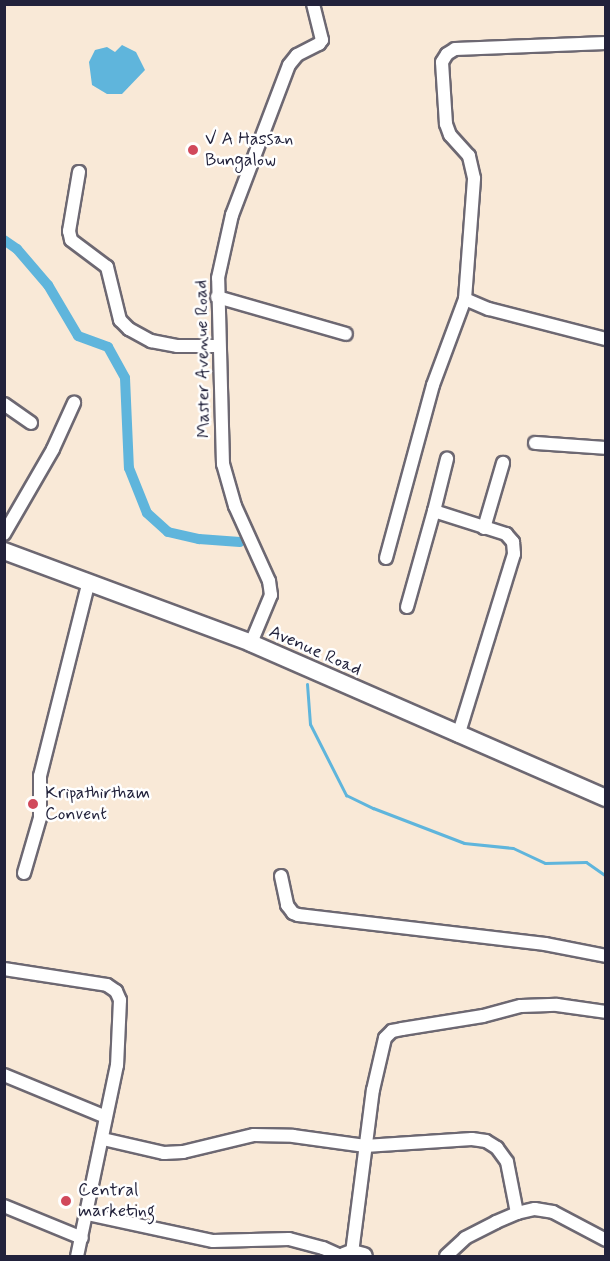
<!DOCTYPE html>
<style>
body{margin:0}
#map{position:relative;width:610px;height:1261px;overflow:hidden;background:#f9e9d7;font-family:Mynerve,sans-serif}
div>[style]{position:absolute}
[style*='--x']{left:calc(var(--x)*1px);top:calc(var(--y)*1px);width:calc(var(--w)*1px);rotate:calc(var(--a)*1deg)}
.water>*{inset:0;background:#5fb5dc}
.stream>*{height:3px;margin:-1.5px;padding:0 1.5px;transform-origin:1.5px;border-radius:1.5px;background:#5fb5dc}
.canal>*{height:10px;margin:-5px;padding:0 5px;transform-origin:5px;border-radius:5px;background:#5fb5dc}
.roads{filter:drop-shadow(2px 0 #6d6872) drop-shadow(-2px 0 #6d6872) drop-shadow(0 2px #6d6872) drop-shadow(0 -2px #6d6872)}
.street>*{height:12px;margin:-6px;padding:0 6px;transform-origin:6px;border-radius:6px;background:#fff}
.secondary>*{height:16px;margin:-8px;padding:0 8px;transform-origin:8px;border-radius:8px;background:#fff}
.dots>*{width:16px;height:16px;translate:-50% -50%;box-sizing:border-box;border:3px solid #fff;border-radius:50%}
span{translate:-50% -50%;white-space:nowrap;text-align:center;line-height:1.15;-webkit-text-stroke:5px #fff;paint-order:stroke}
.poi-label{font-size:18px;color:#22223b}
.left{translate:0 -50%;text-align:left}
.street-label{font-size:18px;color:#22223b}
.frame{position:absolute;inset:0;border:6px solid #22223b;pointer-events:none}
</style>
<div id="map">
<div class="water">
<div style="clip-path:polygon(122px 45px,136px 52px,145px 70px,122px 94px,107px 94px,92px 85px,89px 62px,95px 50px,107px 47px,115px 52px)"></div>
</div>
<div class="stream">
<div style="--x:307;--y:684;--w:40;--a:85.7"></div>
<div style="--x:310;--y:724;--w:80;--a:63.1"></div>
<div style="--x:346;--y:795;--w:30;--a:26"></div>
<div style="--x:373;--y:808;--w:97;--a:21"></div>
<div style="--x:464;--y:843;--w:49;--a:5.8"></div>
<div style="--x:513;--y:848;--w:35;--a:25"></div>
<div style="--x:545;--y:863;--w:41;--a:-1.4"></div>
<div style="--x:586;--y:862;--w:24;--a:35"></div>
</div>
<div class="canal">
<div style="--x:4;--y:240;--w:16;--a:35"></div>
<div style="--x:17;--y:249;--w:48;--a:49.3"></div>
<div style="--x:48;--y:285;--w:59;--a:59.5"></div>
<div style="--x:78;--y:336;--w:32;--a:20"></div>
<div style="--x:108;--y:347;--w:35;--a:61"></div>
<div style="--x:125;--y:378;--w:90;--a:87.5"></div>
<div style="--x:129;--y:468;--w:48;--a:68.2"></div>
<div style="--x:147;--y:513;--w:28;--a:42"></div>
<div style="--x:168;--y:532;--w:32;--a:13"></div>
<div style="--x:199;--y:539;--w:41;--a:4.2"></div>
</div>
<div class="roads">
<div class="street">
<div style="--x:79;--y:172;--w:60;--a:99.6"></div>
<div style="--x:69;--y:231;--w:9;--a:77"></div>
<div style="--x:71;--y:240;--w:45;--a:36.9"></div>
<div style="--x:107;--y:267;--w:55;--a:76.2"></div>
<div style="--x:120;--y:320;--w:13;--a:45"></div>
<div style="--x:129;--y:329;--w:25;--a:29"></div>
<div style="--x:151;--y:341;--w:26;--a:11"></div>
<div style="--x:177;--y:346;--w:42;--a:0"></div>
<div style="--x:217;--y:297;--w:134;--a:16"></div>
<div style="--x:465;--y:299;--w:121;--a:-85.7"></div>
<div style="--x:474;--y:178;--w:23;--a:-103"></div>
<div style="--x:469;--y:156;--w:28;--a:-132"></div>
<div style="--x:450;--y:135;--w:12;--a:-110"></div>
<div style="--x:446;--y:124;--w:62;--a:-93.7"></div>
<div style="--x:442;--y:62;--w:9;--a:-58"></div>
<div style="--x:447;--y:54;--w:9;--a:-32"></div>
<div style="--x:455;--y:49;--w:151;--a:-2.3"></div>
<div style="--x:4;--y:404;--w:33;--a:35"></div>
<div style="--x:535;--y:443;--w:71;--a:4"></div>
<div style="--x:434;--y:511;--w:54;--a:-76"></div>
<div style="--x:484;--y:528;--w:68;--a:-73.7"></div>
<div style="--x:4;--y:534;--w:98;--a:-60"></div>
<div style="--x:53;--y:449;--w:51;--a:-65.5"></div>
<div style="--x:386;--y:558;--w:179;--a:-74.8"></div>
<div style="--x:433;--y:385;--w:92;--a:-69.6"></div>
<div style="--x:465;--y:299;--w:26;--a:23"></div>
<div style="--x:489;--y:309;--w:121;--a:14.4"></div>
<div style="--x:407;--y:607;--w:100;--a:-74.3"></div>
<div style="--x:434;--y:511;--w:76;--a:17.7"></div>
<div style="--x:506;--y:534;--w:11;--a:49"></div>
<div style="--x:513;--y:542;--w:12;--a:85"></div>
<div style="--x:514;--y:554;--w:190;--a:107.1"></div>
<div style="--x:251;--y:643;--w:52;--a:-67.4"></div>
<div style="--x:271;--y:595;--w:14;--a:-98"></div>
<div style="--x:269;--y:581;--w:82;--a:-114.4"></div>
<div style="--x:235;--y:506;--w:44;--a:-105.9"></div>
<div style="--x:223;--y:464;--w:186;--a:-91.5"></div>
<div style="--x:218;--y:278;--w:65;--a:-77.5"></div>
<div style="--x:232;--y:215;--w:160;--a:-69.2"></div>
<div style="--x:289;--y:65;--w:13;--a:-51"></div>
<div style="--x:297;--y:55;--w:25;--a:-27"></div>
<div style="--x:319;--y:44;--w:5;--a:-53"></div>
<div style="--x:322;--y:40;--w:37;--a:-104"></div>
<div style="--x:24;--y:873;--w:57;--a:-73.8"></div>
<div style="--x:40;--y:818;--w:42;--a:-90"></div>
<div style="--x:40;--y:776;--w:201;--a:-75.9"></div>
<div style="--x:281;--y:876;--w:30;--a:78"></div>
<div style="--x:287;--y:905;--w:10;--a:53"></div>
<div style="--x:293;--y:913;--w:5;--a:22"></div>
<div style="--x:298;--y:915;--w:249;--a:6.7"></div>
<div style="--x:545;--y:944;--w:62;--a:11.1"></div>
<div style="--x:4;--y:969;--w:104;--a:8.8"></div>
<div style="--x:107;--y:985;--w:11;--a:34"></div>
<div style="--x:116;--y:991;--w:10;--a:66"></div>
<div style="--x:120;--y:1000;--w:65;--a:92.6"></div>
<div style="--x:117;--y:1065;--w:195;--a:101.8"></div>
<div style="--x:4;--y:1075;--w:110;--a:22.4"></div>
<div style="--x:103;--y:1139;--w:63;--a:12.9"></div>
<div style="--x:164;--y:1153;--w:19;--a:-3"></div>
<div style="--x:183;--y:1152;--w:73;--a:-13.5"></div>
<div style="--x:254;--y:1135;--w:39;--a:1"></div>
<div style="--x:293;--y:1136;--w:73;--a:7.9"></div>
<div style="--x:365;--y:1146;--w:107;--a:-3.7"></div>
<div style="--x:472;--y:1139;--w:14;--a:8"></div>
<div style="--x:486;--y:1141;--w:13;--a:32"></div>
<div style="--x:497;--y:1148;--w:17;--a:54"></div>
<div style="--x:507;--y:1162;--w:52;--a:78.9"></div>
<div style="--x:4;--y:1206;--w:84;--a:22.3"></div>
<div style="--x:87;--y:1214;--w:129;--a:12.1"></div>
<div style="--x:213;--y:1241;--w:76;--a:-1.5"></div>
<div style="--x:289;--y:1239;--w:35;--a:15"></div>
<div style="--x:323;--y:1248;--w:20;--a:24"></div>
<div style="--x:352;--y:1253;--w:164;--a:-82.7"></div>
<div style="--x:373;--y:1090;--w:53;--a:-77"></div>
<div style="--x:385;--y:1038;--w:10;--a:-45"></div>
<div style="--x:392;--y:1031;--w:10;--a:-11"></div>
<div style="--x:402;--y:1029;--w:82;--a:-9.1"></div>
<div style="--x:483;--y:1016;--w:39;--a:-15"></div>
<div style="--x:521;--y:1006;--w:36;--a:-2"></div>
<div style="--x:557;--y:1005;--w:49;--a:8.1"></div>
<div style="--x:446;--y:1256;--w:26;--a:-43"></div>
<div style="--x:465;--y:1238;--w:35;--a:-27"></div>
<div style="--x:496;--y:1222;--w:23;--a:-23"></div>
<div style="--x:517;--y:1213;--w:18;--a:-13"></div>
<div style="--x:535;--y:1209;--w:18;--a:9"></div>
<div style="--x:553;--y:1212;--w:60;--a:27.8"></div>
</div>
<div class="secondary">
<div style="--x:4;--y:551;--w:264;--a:20.4"></div>
<div style="--x:251;--y:643;--w:387;--a:23.6"></div>
<div style="--x:344;--y:1256;--w:9;--a:-21"></div>
<div style="--x:352;--y:1253;--w:12;--a:14"></div>
</div>
</div>
<div class="dots">
<div style="left:193px;top:150px;background:#d1495b"></div>
<div style="left:33px;top:804px;background:#d1495b"></div>
<div style="left:66px;top:1201px;background:#d1495b"></div>
</div>
<div class="poi-label">
<span class="left" style="left:205px;top:150px">V A Hassan<br>Bungalow</span>
<span class="left" style="left:45px;top:804px">Kripathirtham<br>Convent</span>
<span class="left" style="left:78px;top:1201px">Central<br>marketing</span>
</div>
<div class="street-label">
<span style="left:203px;top:359px;rotate:-91deg">Master Avenue Road</span>
<span style="left:315px;top:651px;rotate:24deg">Avenue Road</span>
</div>
<div class="frame"></div>
</div>
